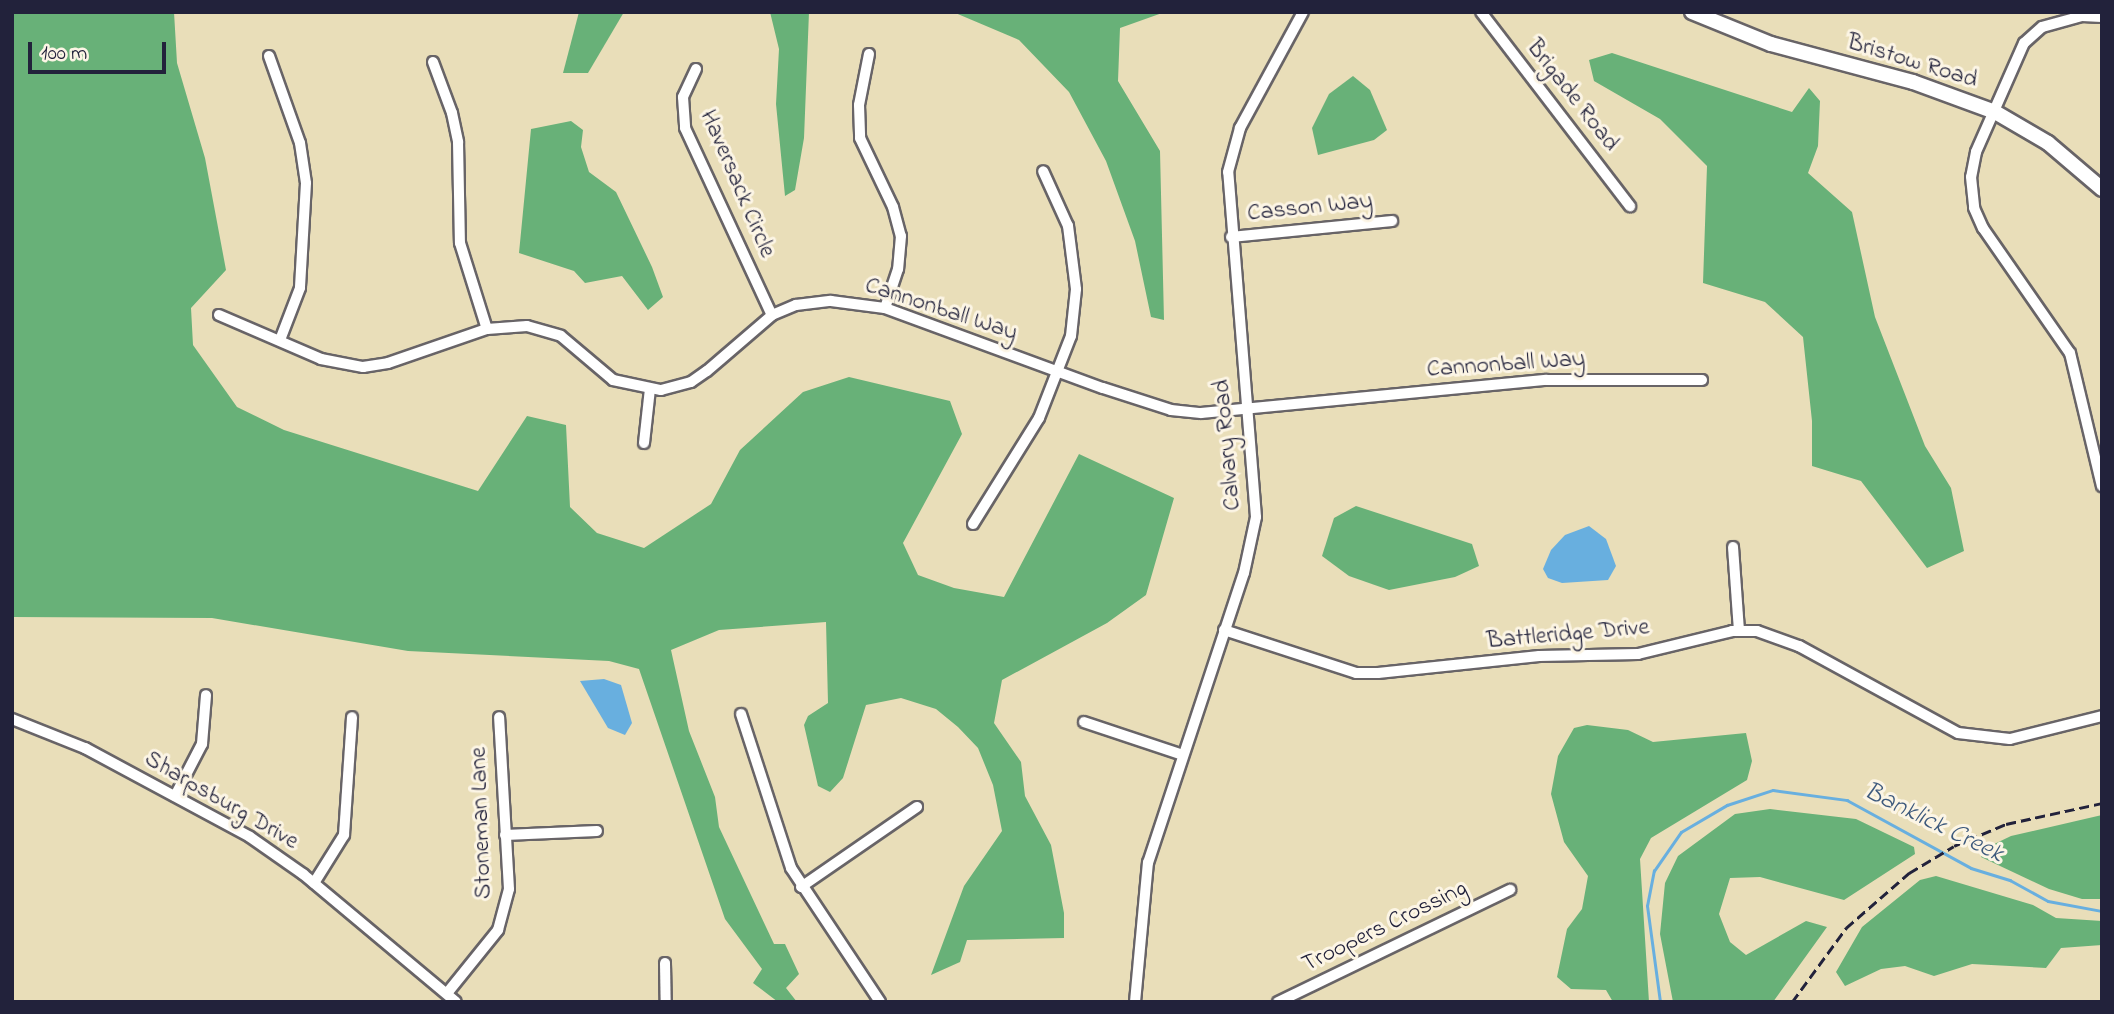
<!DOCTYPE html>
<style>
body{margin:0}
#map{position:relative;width:2114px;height:1014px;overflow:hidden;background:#e9deb9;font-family:"Indie Flower",sans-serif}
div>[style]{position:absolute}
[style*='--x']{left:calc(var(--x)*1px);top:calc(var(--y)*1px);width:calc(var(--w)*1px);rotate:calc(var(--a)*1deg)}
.forest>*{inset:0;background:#68b178}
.water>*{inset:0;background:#68afdf}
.stream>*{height:2.5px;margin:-1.25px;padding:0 1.25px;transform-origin:1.25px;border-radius:1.25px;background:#68afdf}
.roads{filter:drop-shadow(2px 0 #686467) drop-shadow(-2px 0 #686467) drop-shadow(0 2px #686467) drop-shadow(0 -2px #686467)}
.minor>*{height:10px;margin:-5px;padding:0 5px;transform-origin:5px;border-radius:5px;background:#fff}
.secondary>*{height:14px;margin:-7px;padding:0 7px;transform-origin:7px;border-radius:7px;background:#fff}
.rail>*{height:2.5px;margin-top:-1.25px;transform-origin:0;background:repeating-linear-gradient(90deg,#22223b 0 10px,transparent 0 15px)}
span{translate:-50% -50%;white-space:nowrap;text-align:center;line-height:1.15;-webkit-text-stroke:6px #fcf5e5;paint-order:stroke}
.street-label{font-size:24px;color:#22223b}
.water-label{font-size:26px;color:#3e5a7d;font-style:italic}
.frame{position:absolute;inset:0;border:14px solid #22223b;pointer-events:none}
.scale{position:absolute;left:28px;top:42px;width:138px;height:32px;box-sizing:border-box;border:4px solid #22223b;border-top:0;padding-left:9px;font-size:21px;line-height:24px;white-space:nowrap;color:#22223b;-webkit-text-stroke:5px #fcf5e5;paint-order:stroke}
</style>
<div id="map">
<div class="forest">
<div style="clip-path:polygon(12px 12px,174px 12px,177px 63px,205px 158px,226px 270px,191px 308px,193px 345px,237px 407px,284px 430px,478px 491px,527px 416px,566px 425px,570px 507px,597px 533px,644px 548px,711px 504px,740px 450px,803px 392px,849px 377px,950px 401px,962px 434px,903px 543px,918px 575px,954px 588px,1004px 597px,1079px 454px,1174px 498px,1146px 595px,1107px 623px,1002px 680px,994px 723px,1021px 762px,1025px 796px,1051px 845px,1064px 913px,1064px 938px,967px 940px,960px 962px,931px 975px,964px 886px,1002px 831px,993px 785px,978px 748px,958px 727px,936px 709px,901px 698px,866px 705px,843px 778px,830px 792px,818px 786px,804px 725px,808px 716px,828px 703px,826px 622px,719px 630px,671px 650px,689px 731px,715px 797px,719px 827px,774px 944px,785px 944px,799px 974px,786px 988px,797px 1002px,778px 1002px,753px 983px,762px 969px,725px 919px,639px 669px,609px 661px,408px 651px,212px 618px,12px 617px)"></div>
<div style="clip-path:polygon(579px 12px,624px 12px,588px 73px,563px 73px)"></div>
<div style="clip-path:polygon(770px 12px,809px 12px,804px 138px,795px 190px,785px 196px,776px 104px,779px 49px)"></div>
<div style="clip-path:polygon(953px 12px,1165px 12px,1120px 28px,1118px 81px,1160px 151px,1164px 320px,1151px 317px,1135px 241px,1106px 161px,1069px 92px,1019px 40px)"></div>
<div style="clip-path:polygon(1612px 53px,1792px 112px,1809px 88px,1820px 101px,1818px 146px,1808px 173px,1852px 212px,1875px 317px,1925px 446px,1951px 488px,1964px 551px,1927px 568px,1861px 481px,1812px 466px,1812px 421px,1803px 337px,1765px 302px,1703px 283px,1707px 166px,1660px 119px,1594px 81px,1589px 60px)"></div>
<div style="clip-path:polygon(1353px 76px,1370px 90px,1387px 130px,1374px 140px,1318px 155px,1312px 128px,1329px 94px)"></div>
<div style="clip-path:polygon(571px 121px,583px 130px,581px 147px,589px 172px,616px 192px,652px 267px,663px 297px,648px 310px,622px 276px,585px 283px,574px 271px,519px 253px,531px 129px)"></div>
<div style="clip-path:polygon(1356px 506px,1472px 544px,1479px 566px,1455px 577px,1389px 590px,1349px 576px,1322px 556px,1334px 518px)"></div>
<div style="clip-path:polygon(1587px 725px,1628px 730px,1653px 742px,1746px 733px,1752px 761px,1747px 780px,1651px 838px,1640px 859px,1649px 1002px,1613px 1002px,1606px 990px,1571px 989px,1557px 977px,1567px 929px,1582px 909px,1588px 876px,1564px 842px,1551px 794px,1558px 756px,1574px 728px)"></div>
<div style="clip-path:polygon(1770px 809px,1856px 819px,1914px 847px,1915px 854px,1844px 900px,1760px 877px,1730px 878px,1719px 914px,1730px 942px,1746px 955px,1806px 921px,1827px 927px,1773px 1002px,1673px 1002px,1660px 934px,1665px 883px,1678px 856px,1735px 814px)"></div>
<div style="clip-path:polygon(2102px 815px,2102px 899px,2082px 899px,2049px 889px,1981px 857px,1986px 848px,2011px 836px)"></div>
<div style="clip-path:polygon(1936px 876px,2033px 905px,2056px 918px,2102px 921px,2102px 945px,2061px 948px,2046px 968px,1972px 964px,1934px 976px,1905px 966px,1881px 969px,1845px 986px,1836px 972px,1862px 927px,1920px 880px)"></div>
</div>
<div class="water">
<div style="clip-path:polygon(1589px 526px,1606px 539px,1616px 566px,1608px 580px,1562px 583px,1548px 578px,1543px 569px,1551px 550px,1565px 535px)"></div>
<div style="clip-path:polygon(604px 679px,621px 685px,632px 723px,625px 735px,608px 728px,580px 681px)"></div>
</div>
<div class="stream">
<div style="--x:1660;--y:1002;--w:97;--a:-97.7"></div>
<div style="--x:1647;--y:906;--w:36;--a:-79"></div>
<div style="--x:1654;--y:871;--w:47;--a:-55.3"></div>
<div style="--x:1681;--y:832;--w:53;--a:-30.4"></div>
<div style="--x:1727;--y:805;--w:48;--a:-18.1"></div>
<div style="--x:1773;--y:790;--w:75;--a:7.7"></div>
<div style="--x:1847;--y:800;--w:141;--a:28.7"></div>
<div style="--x:1971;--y:868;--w:41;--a:17.1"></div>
<div style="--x:2010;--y:880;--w:43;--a:28.9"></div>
<div style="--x:2048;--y:901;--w:55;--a:10.5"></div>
</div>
<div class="roads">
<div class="minor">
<div style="--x:1481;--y:12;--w:245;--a:52.5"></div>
<div style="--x:2102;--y:17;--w:20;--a:-177"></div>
<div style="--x:2082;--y:16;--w:41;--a:164.6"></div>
<div style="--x:2042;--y:27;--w:24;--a:138"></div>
<div style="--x:2024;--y:43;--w:119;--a:113.8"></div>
<div style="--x:1976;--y:152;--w:25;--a:101"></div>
<div style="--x:1971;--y:177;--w:31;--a:84"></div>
<div style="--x:1974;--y:208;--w:22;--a:66"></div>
<div style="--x:1983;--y:228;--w:152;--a:55.2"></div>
<div style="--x:2070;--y:353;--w:137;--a:76.5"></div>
<div style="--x:869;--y:54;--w:52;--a:101.1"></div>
<div style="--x:859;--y:105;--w:33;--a:88"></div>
<div style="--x:860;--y:138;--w:76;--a:64.4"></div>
<div style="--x:893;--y:207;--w:30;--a:75"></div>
<div style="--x:901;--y:236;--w:33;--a:95"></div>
<div style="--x:898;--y:269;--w:41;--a:108.4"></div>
<div style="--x:269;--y:56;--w:92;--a:70.4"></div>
<div style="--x:300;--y:143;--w:40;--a:81.5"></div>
<div style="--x:306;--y:183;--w:105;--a:93.3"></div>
<div style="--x:300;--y:288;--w:56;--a:111"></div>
<div style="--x:433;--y:62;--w:54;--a:69.6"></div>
<div style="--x:452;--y:113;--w:30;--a:78"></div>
<div style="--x:458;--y:142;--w:101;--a:88.9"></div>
<div style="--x:460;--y:243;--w:90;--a:72.6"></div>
<div style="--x:696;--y:69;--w:31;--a:115"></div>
<div style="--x:683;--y:97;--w:31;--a:86"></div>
<div style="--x:685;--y:128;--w:206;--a:65.1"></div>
<div style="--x:1231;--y:237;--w:162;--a:-5.7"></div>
<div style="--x:219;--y:315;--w:111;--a:23.3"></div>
<div style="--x:321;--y:359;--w:43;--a:10.8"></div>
<div style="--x:363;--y:367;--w:25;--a:-9"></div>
<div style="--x:388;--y:363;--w:105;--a:-19"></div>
<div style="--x:487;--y:329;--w:40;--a:-4.3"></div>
<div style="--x:527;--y:326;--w:35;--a:16"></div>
<div style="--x:561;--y:336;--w:68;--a:40.2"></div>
<div style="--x:613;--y:380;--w:49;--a:11.8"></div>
<div style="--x:661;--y:390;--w:31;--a:-15"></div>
<div style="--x:691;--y:382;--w:19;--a:-35"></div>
<div style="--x:707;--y:371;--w:86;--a:-40.7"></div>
<div style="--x:772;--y:315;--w:26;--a:-23"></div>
<div style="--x:796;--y:305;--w:35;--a:-7"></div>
<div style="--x:831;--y:301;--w:54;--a:7.4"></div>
<div style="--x:885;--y:308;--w:232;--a:20.2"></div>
<div style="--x:1103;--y:388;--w:71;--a:17.9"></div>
<div style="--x:1171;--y:410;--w:30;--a:6"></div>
<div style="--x:1201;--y:413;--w:347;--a:-5.5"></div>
<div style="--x:1546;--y:380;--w:156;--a:0"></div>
<div style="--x:644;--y:443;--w:54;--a:-83.7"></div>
<div style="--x:973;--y:524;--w:125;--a:-58.1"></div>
<div style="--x:1039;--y:418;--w:88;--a:-68.7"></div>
<div style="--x:1071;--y:336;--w:47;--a:-83.9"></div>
<div style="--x:1076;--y:289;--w:64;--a:-97.2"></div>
<div style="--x:1068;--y:226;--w:60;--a:-114.4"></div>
<div style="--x:1733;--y:547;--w:84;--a:85.9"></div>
<div style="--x:1224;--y:630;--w:139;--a:18"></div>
<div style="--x:1356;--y:673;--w:22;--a:0"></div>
<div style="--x:1378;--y:673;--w:162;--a:-6"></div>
<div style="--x:1539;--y:656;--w:99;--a:-1.2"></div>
<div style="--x:1638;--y:654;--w:97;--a:-13.7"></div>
<div style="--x:1732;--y:631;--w:25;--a:0"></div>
<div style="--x:1757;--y:631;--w:45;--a:19.7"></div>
<div style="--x:1799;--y:646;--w:181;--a:28.7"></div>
<div style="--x:1958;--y:733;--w:52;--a:6.6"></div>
<div style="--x:2010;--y:739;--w:95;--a:-14"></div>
<div style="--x:741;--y:714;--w:162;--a:72"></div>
<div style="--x:791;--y:868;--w:161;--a:56.4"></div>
<div style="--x:12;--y:719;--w:79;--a:21.7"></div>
<div style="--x:85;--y:748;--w:187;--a:28.3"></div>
<div style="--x:250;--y:837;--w:65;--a:34.9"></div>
<div style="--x:303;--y:874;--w:199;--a:39.9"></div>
<div style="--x:1084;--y:722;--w:104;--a:18.4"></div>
<div style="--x:175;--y:796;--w:59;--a:-62.6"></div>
<div style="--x:202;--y:744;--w:49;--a:-85.3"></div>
<div style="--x:505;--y:835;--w:92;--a:-2.5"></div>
<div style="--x:314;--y:883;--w:57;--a:-58"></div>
<div style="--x:344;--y:835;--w:118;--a:-86.1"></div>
<div style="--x:801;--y:887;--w:141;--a:-34.6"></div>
<div style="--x:665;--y:963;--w:39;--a:89"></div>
<div style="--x:448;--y:992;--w:80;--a:-51.1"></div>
<div style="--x:498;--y:930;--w:42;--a:-75"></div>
<div style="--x:509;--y:889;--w:172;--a:-93.3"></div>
<div style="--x:1135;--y:1002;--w:140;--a:-84.7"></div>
<div style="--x:1148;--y:863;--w:305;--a:-71.7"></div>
<div style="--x:1244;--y:573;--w:57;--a:-77.9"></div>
<div style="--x:1256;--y:517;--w:346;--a:-94.6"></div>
<div style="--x:1228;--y:172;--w:46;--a:-74.7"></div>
<div style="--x:1240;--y:128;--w:132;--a:-61.5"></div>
<div style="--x:1278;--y:1002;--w:258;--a:-25.8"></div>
</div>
<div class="secondary">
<div style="--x:1692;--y:12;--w:85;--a:22.1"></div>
<div style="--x:1771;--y:44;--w:147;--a:15"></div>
<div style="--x:1913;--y:82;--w:87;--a:20.1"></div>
<div style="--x:1995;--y:112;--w:61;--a:30.3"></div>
<div style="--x:2048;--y:143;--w:71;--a:40.4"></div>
</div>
</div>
<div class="rail">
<div style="--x:1792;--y:1002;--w:92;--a:-53.9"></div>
<div style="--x:1846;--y:928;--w:84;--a:-41.1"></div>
<div style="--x:1909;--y:873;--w:52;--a:-31"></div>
<div style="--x:1954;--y:846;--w:56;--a:-22.9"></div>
<div style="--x:2006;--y:824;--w:98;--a:-12.3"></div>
</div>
<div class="street-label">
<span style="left:1912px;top:62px;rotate:17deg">Bristow Road</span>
<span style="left:1572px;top:96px;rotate:52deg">Brigade Road</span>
<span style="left:737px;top:184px;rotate:67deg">Haversack Circle</span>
<span style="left:1310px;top:208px;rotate:-6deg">Casson Way</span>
<span style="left:941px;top:310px;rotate:18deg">Cannonball Way</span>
<span style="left:1506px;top:365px;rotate:-4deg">Cannonball Way</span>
<span style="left:1228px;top:445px;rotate:-95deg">Calvary Road</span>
<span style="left:1568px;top:635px;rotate:-5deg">Battleridge Drive</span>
<span style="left:221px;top:801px;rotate:30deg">Sharpsburg Drive</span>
<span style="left:482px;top:823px;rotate:-92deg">Stoneman Lane</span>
<span style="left:1385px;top:927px;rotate:-26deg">Troopers Crossing</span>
</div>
<div class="water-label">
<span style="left:1933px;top:824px;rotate:26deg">Banklick Creek</span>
</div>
<div class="frame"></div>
<div class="scale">100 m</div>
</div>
